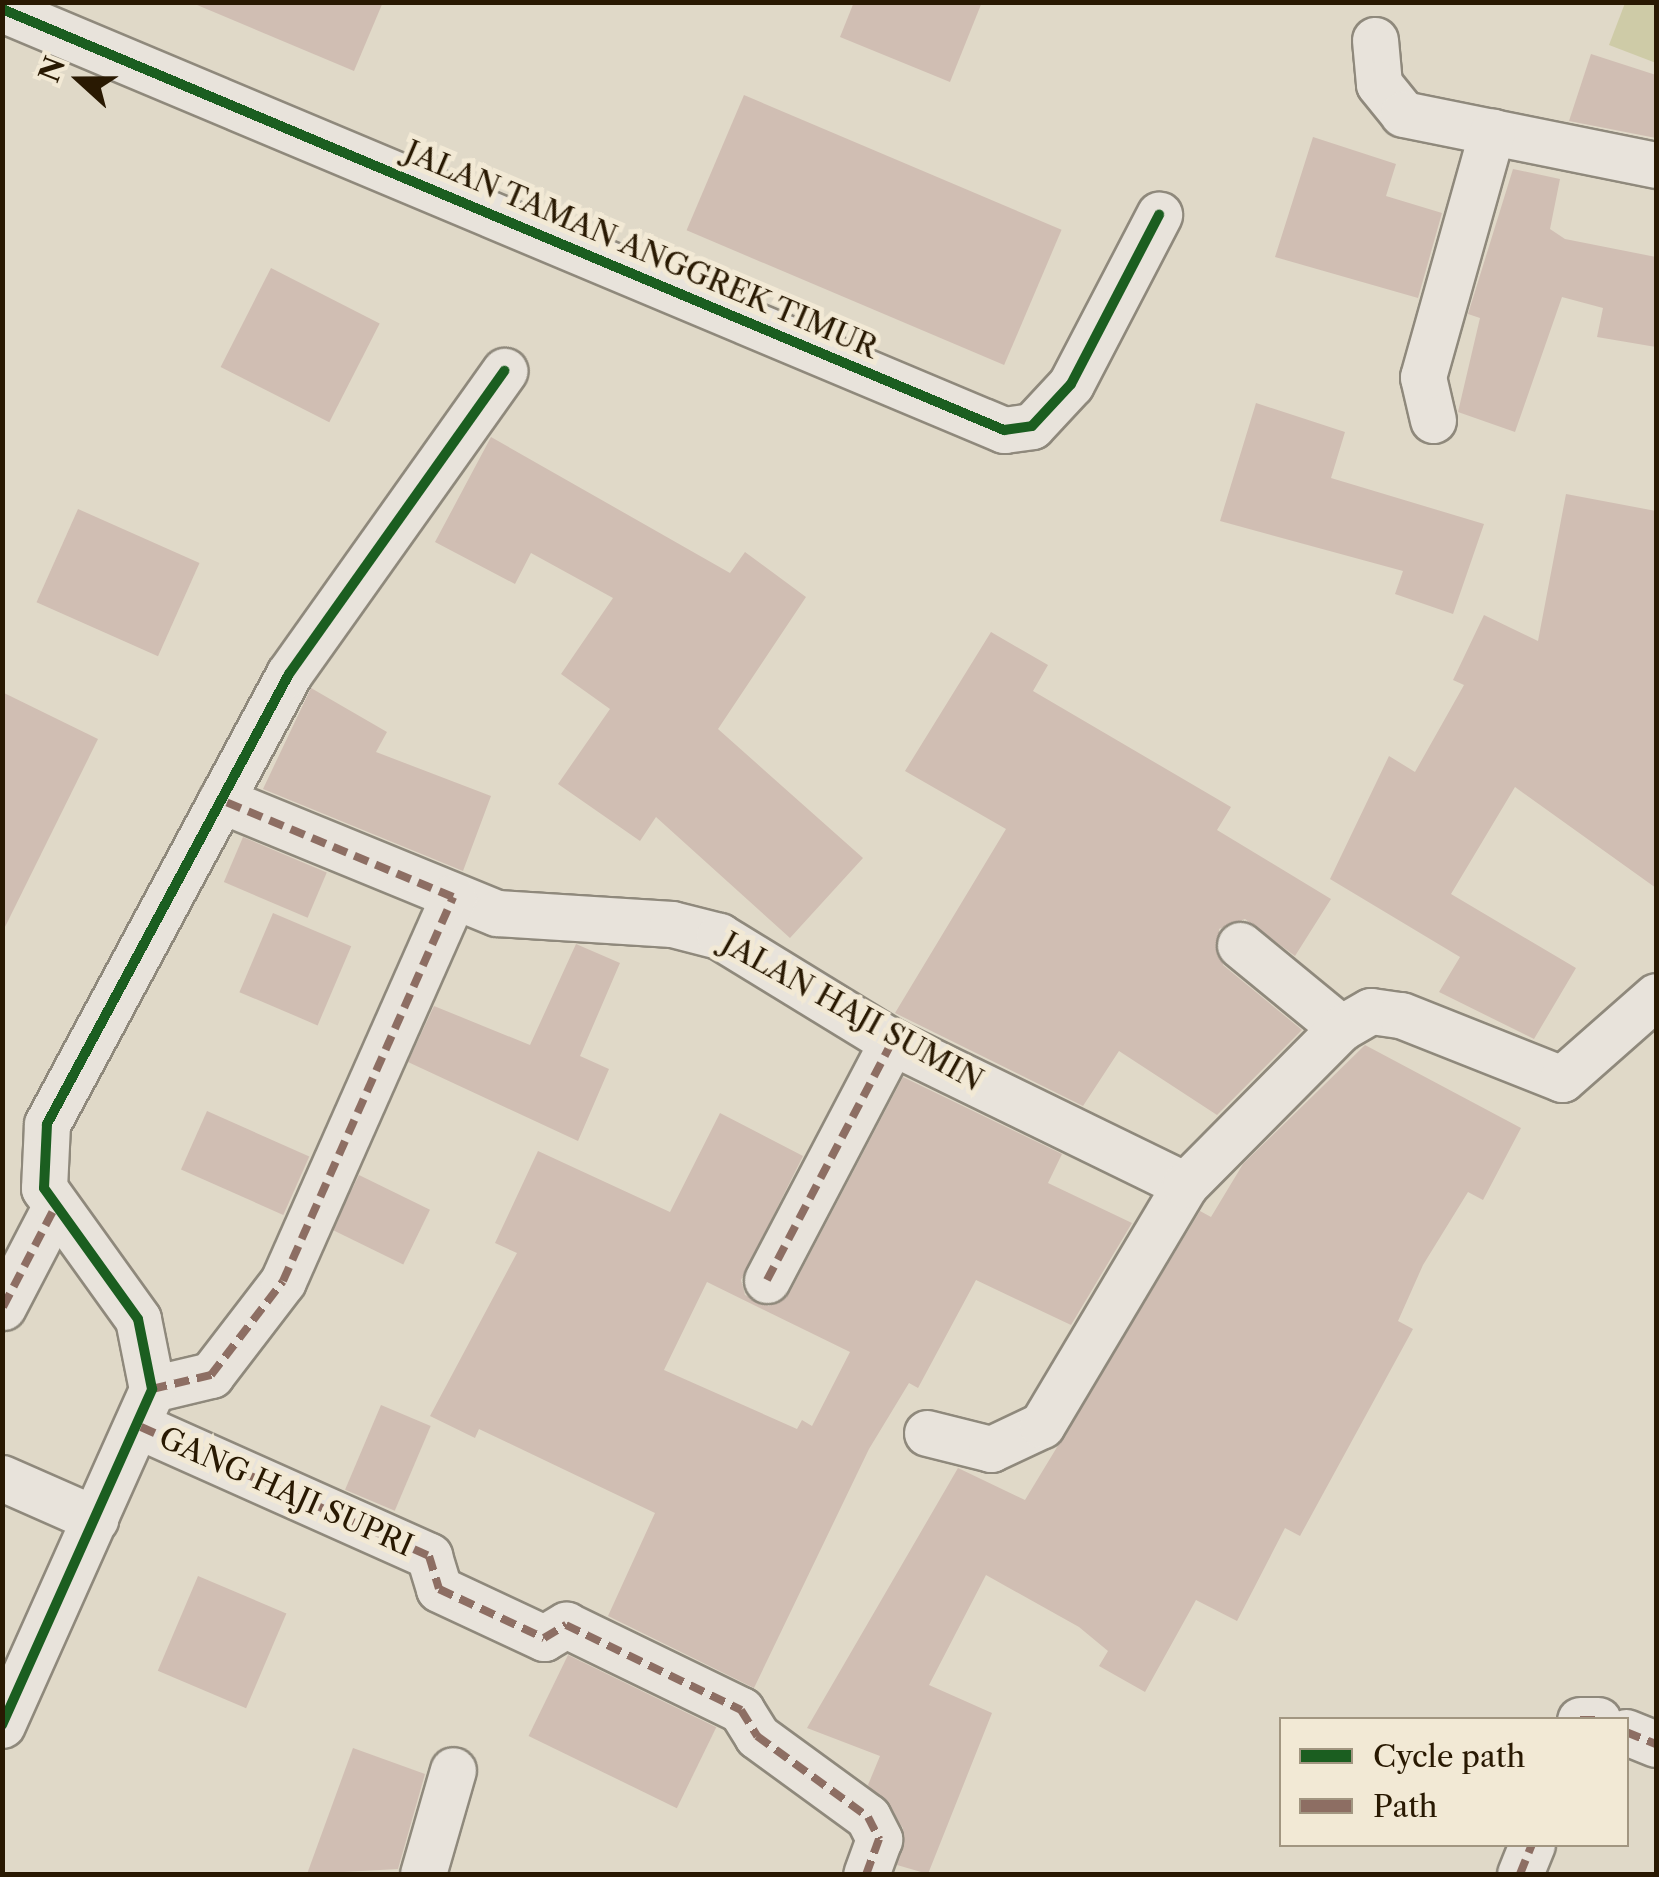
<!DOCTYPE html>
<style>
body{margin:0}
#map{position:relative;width:1659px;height:1877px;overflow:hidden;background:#e0d9c8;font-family:"Libre Caslon Text",serif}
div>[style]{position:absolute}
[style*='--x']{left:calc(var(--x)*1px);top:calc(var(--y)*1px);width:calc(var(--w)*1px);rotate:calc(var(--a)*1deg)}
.green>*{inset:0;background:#cecba7}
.building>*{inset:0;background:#d0beb3;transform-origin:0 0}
.roads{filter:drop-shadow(2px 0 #8f897c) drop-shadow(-2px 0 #8f897c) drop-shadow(0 2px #8f897c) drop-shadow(0 -2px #8f897c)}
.street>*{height:45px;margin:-22.5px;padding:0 22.5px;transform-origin:22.5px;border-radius:22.5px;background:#e8e3db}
.quiet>*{height:8px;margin-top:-4px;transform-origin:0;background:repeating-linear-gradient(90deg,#8d6e63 0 15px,transparent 0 23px)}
.cycleway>*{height:10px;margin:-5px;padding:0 5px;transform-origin:5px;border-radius:5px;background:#1b5e20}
span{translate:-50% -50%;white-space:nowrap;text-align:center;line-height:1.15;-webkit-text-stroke:10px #f2e9d5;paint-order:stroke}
.street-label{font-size:30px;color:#291902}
.frame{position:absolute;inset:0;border:5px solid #291902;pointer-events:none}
.legend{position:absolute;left:1279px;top:1717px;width:350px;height:130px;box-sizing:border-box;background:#f2e9d5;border:2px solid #a29681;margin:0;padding:12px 18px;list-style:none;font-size:30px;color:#291902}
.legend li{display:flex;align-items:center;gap:20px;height:50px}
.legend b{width:50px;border:2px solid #a29681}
.north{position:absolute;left:30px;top:30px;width:100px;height:100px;-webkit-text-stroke:8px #f2e9d5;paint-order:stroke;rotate:291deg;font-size:28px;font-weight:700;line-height:40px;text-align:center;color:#291902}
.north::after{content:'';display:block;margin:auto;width:35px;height:45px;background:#291902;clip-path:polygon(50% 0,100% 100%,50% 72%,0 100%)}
</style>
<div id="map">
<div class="green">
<div style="clip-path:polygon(1625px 3px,1656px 3px,1656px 63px,1609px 45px)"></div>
</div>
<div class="building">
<div style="clip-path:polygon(190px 2px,383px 2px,354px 71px)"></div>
<div style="clip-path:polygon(854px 2px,982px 2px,950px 82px,840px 37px)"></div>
<div style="clip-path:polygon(1591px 54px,1656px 75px,1656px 138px,1569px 121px)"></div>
<div style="left:744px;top:95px;width:345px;height:147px;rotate:23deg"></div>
<div style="clip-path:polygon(1313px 137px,1396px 164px,1386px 196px,1442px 213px,1418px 298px,1275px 257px)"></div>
<div style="clip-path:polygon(1513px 169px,1560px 179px,1550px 229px,1565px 239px,1656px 257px,1656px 347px,1597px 337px,1603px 308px,1562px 297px,1515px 432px,1458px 412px,1480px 318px,1468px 314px)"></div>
<div style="left:271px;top:268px;width:122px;height:111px;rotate:27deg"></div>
<div style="clip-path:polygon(1256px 403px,1345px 432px,1331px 478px,1484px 524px,1453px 614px,1395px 594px,1403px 571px,1220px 521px)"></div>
<div style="clip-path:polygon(491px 437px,730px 573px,745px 552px,806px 597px,718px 729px,863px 858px,790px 938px,656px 817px,640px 841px,558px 784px,610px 709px,561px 674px,613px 598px,531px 553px,515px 584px,435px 542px)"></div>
<div style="clip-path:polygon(1566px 494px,1656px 511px,1656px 888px,1515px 787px,1451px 894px,1576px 968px,1534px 1039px,1439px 992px,1460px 957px,1330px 879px,1389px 756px,1415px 772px,1464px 685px,1453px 680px,1484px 615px,1538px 641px)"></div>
<div style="left:78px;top:509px;width:133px;height:102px;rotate:24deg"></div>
<div style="clip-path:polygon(991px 632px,1048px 665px,1033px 691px,1231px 807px,1217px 830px,1331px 899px,1295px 956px,1245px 919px,1219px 929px,1223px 965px,1302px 1030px,1217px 1115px,1119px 1051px,1083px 1106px,895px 1013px,1006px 829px,905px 771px)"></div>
<div style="clip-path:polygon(311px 688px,387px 732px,376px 752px,491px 796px,463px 871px,263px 789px)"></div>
<div style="clip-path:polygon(2px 692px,98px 739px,2px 933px)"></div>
<div style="left:243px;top:837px;width:91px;height:49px;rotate:23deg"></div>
<div style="left:273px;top:913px;width:85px;height:86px;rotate:23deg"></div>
<div style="clip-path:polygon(576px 944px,620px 963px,580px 1056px,609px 1069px,578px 1141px,408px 1062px,434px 1006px,530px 1045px)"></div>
<div style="clip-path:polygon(1365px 1045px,1521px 1128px,1483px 1200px,1468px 1192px,1423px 1265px,1398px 1321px,1413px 1329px,1300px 1536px,1285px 1528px,1237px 1621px,1196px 1600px,1145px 1692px,1099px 1666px,1108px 1651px,1079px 1627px,986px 1575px,929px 1685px,992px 1713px,928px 1874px,897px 1865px,903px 1828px,868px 1785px,880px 1756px,807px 1728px,958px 1468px,1025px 1500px,1200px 1211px,1211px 1217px,1243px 1164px)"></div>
<div style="clip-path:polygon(evenodd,903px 1077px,1062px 1154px,1048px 1183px,1132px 1223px,1071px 1325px,976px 1280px,918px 1388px,909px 1383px,869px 1449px,754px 1688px,608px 1616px,655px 1513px,479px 1429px,475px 1438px,430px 1416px,517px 1253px,495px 1243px,538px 1151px,670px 1212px,720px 1113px,803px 1156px,741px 1280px,745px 1295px,769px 1306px,790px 1292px,903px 1077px,707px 1282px,850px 1352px,812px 1426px,802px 1420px,797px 1429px,664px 1370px,707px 1282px)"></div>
<div style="left:207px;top:1111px;width:112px;height:64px;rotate:24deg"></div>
<div style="left:359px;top:1175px;width:79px;height:61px;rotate:26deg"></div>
<div style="left:381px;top:1405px;width:54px;height:92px;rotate:23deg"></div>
<div style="left:198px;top:1576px;width:96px;height:103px;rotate:23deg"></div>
<div style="left:568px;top:1655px;width:165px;height:90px;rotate:26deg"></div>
<div style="clip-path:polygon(353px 1748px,425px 1774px,398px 1869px,307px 1874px)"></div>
</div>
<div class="roads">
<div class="street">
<div style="--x:2;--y:9;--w:1087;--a:22.79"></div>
<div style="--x:1004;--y:430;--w:28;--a:-8"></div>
<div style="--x:1032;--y:426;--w:57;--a:-47.1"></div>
<div style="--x:1071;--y:384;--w:191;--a:-62.5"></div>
<div style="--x:1375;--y:40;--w:44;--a:84.8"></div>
<div style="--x:1379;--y:84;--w:38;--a:51"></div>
<div style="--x:1403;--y:114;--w:258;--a:11.4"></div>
<div style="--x:1433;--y:420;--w:44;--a:-103.1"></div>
<div style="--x:1423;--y:377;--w:255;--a:-74.3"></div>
<div style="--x:221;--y:800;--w:298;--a:22.3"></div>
<div style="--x:497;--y:913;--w:175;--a:3.6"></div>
<div style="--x:672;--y:924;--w:49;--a:14.3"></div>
<div style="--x:719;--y:936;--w:203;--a:31.5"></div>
<div style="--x:892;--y:1042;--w:326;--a:26"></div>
<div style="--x:1240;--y:945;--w:131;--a:39.4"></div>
<div style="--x:767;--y:1280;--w:269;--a:-62.3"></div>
<div style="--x:3;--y:1307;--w:110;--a:-62.5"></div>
<div style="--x:152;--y:1389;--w:61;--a:-13.3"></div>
<div style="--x:211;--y:1375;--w:118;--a:-52.5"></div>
<div style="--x:283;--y:1281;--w:420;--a:-66.1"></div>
<div style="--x:141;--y:1427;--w:316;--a:24.1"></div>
<div style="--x:429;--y:1556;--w:34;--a:73"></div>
<div style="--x:439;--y:1589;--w:116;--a:25"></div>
<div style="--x:544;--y:1638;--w:26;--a:-31"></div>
<div style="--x:566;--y:1625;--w:195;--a:25.9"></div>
<div style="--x:741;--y:1710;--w:31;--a:58"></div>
<div style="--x:757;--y:1736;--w:137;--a:36.1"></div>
<div style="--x:868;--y:1817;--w:25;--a:63"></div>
<div style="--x:879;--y:1839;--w:37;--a:110"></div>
<div style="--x:927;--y:1433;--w:66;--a:14"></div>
<div style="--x:991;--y:1449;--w:56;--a:-25.2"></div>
<div style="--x:1042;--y:1425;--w:279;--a:-59.2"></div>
<div style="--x:1185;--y:1185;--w:221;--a:-45.2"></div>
<div style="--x:1341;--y:1028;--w:34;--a:-30"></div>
<div style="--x:1371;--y:1011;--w:30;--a:8"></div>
<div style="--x:1401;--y:1015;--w:173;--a:21.7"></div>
<div style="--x:1562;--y:1079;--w:125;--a:-41.4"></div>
<div style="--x:2;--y:1478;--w:102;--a:23.8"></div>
<div style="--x:1580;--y:1720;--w:18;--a:0"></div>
<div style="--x:2;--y:1725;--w:368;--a:-65.9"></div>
<div style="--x:152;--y:1389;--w:71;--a:-101.3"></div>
<div style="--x:138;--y:1319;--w:161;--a:-125.7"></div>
<div style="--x:44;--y:1188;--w:64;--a:-87.3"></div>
<div style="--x:47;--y:1124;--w:511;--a:-61.73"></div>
<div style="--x:289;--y:674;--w:372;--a:-54.6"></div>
<div style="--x:1626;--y:1732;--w:32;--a:22"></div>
<div style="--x:423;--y:1874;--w:108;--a:-73.9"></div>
<div style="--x:1520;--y:1874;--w:32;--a:-68"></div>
</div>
</div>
<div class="quiet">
<div style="--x:767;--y:1280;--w:269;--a:-62.3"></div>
<div style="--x:3;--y:1307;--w:110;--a:-62.5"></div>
<div style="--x:152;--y:1389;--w:61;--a:-13.3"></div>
<div style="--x:211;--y:1375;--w:118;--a:-52.5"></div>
<div style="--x:283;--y:1281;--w:420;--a:-66.1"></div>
<div style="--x:453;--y:897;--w:251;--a:-157.3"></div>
<div style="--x:141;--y:1427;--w:316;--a:24.1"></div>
<div style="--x:429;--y:1556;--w:34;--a:73"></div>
<div style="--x:439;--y:1589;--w:116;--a:25"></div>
<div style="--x:544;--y:1638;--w:26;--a:-31"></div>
<div style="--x:566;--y:1625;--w:195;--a:25.9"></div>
<div style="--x:741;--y:1710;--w:31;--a:58"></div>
<div style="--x:757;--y:1736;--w:137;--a:36.1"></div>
<div style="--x:868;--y:1817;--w:25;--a:63"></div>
<div style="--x:879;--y:1839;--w:37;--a:110"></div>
<div style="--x:1580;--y:1720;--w:18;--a:0"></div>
<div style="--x:1626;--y:1732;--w:32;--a:22"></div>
<div style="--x:1520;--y:1874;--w:32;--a:-68"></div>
</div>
<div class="cycleway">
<div style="--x:2;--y:9;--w:1087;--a:22.79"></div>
<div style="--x:1004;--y:430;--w:28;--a:-8"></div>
<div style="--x:1032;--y:426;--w:57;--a:-47.1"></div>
<div style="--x:1071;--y:384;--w:191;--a:-62.5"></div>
<div style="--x:2;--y:1725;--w:368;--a:-65.9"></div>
<div style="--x:152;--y:1389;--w:71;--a:-101.3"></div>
<div style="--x:138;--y:1319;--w:161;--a:-125.7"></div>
<div style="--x:44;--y:1188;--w:64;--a:-87.3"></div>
<div style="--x:47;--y:1124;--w:511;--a:-61.73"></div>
<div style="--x:289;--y:674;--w:372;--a:-54.6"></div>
</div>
<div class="street-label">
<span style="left:641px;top:250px;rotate:23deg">JALAN TAMAN ANGGREK TIMUR</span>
<span style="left:852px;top:1012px;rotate:29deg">JALAN HAJI SUMIN</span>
<span style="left:286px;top:1492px;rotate:24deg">GANG HAJI SUPRI</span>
</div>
<div class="frame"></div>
<ul class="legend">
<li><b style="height:12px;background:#1b5e20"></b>Cycle path</li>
<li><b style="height:12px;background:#8d6e63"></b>Path</li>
</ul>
<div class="north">N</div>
</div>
